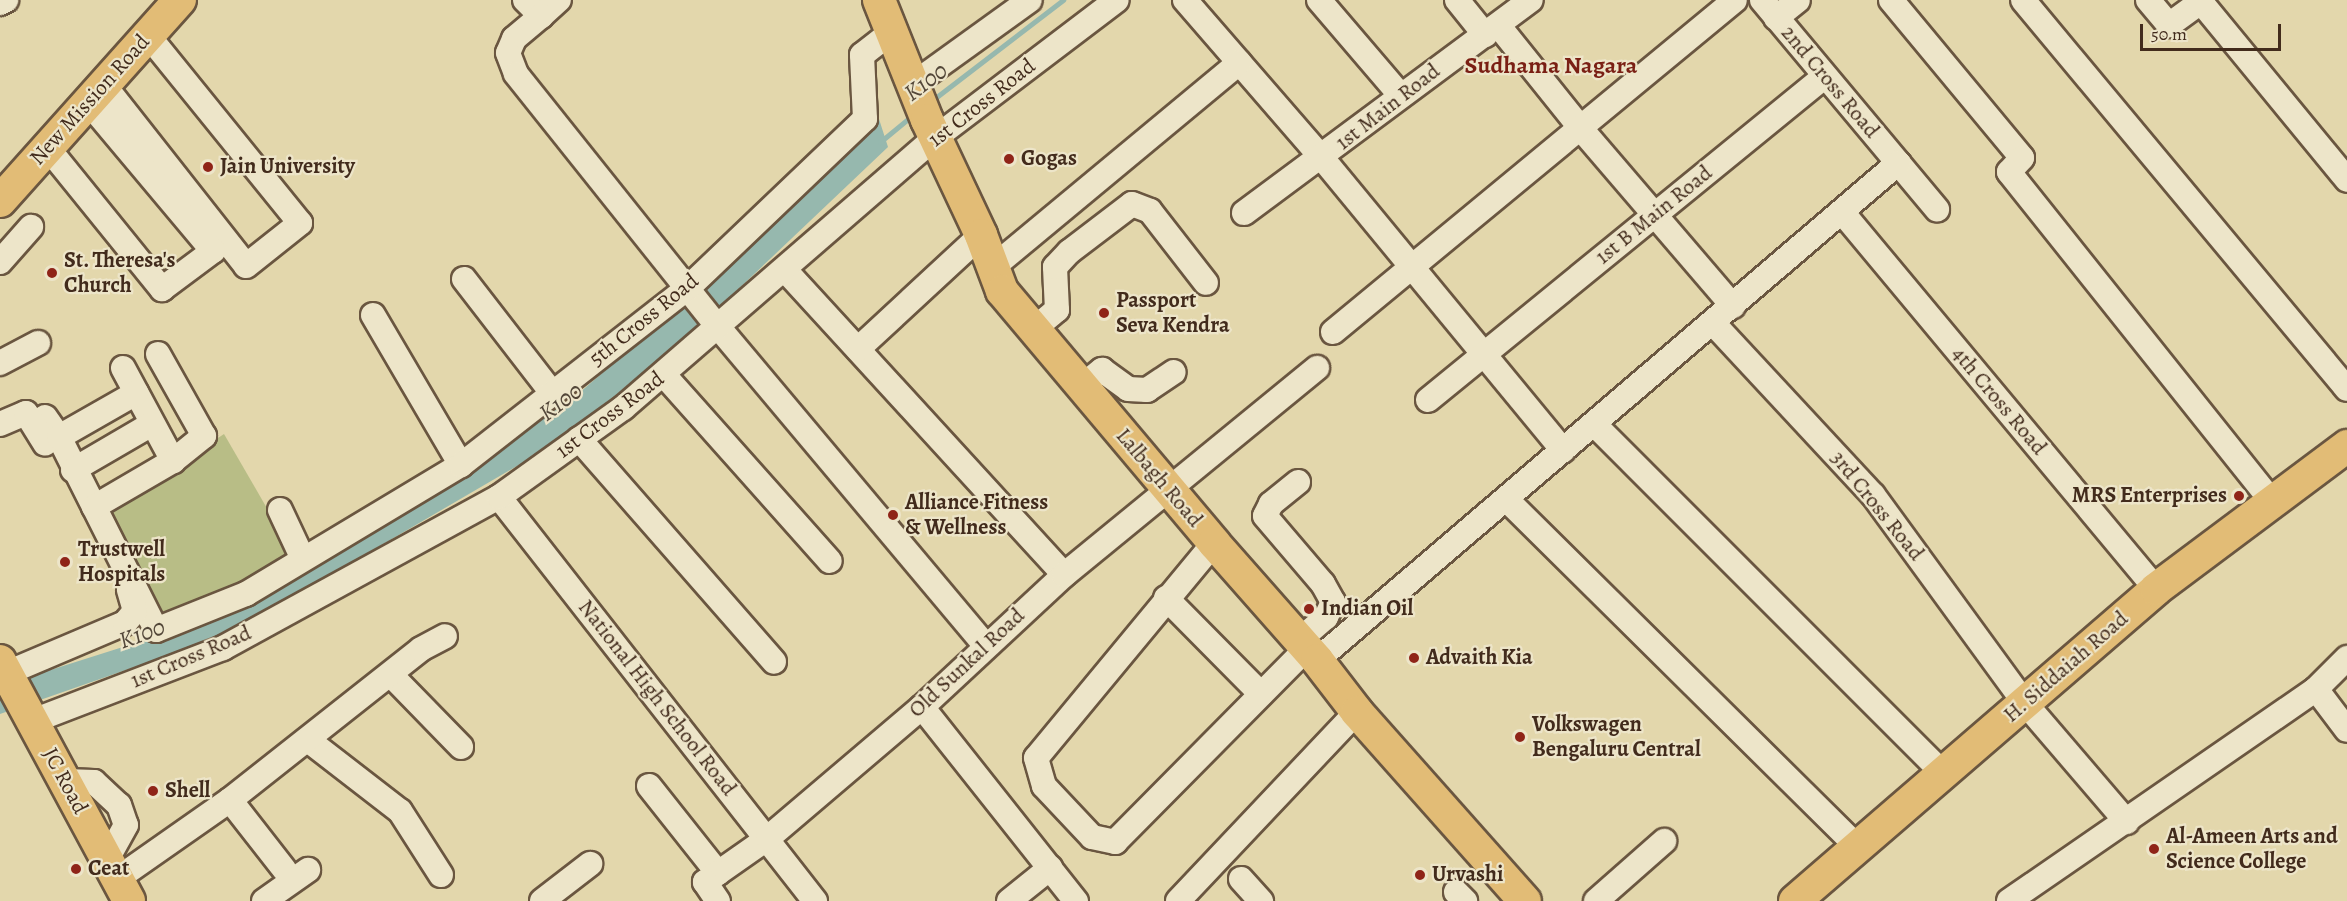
<!DOCTYPE html>
<style>
body{margin:0}
#map{position:relative;width:2347px;height:901px;overflow:hidden;background:#e3d7ac;font-family:Alegreya,serif}
div>[style]{position:absolute}
[style*='--x']{left:calc(var(--x)*1px);top:calc(var(--y)*1px);width:calc(var(--w)*1px);rotate:calc(var(--a)*1deg)}
.green>*{inset:0;background:#b8bd86}
.water>*{inset:0;background:#96b8ae}
.stream>*{height:5px;margin:-2.5px;padding:0 2.5px;transform-origin:2.5px;border-radius:2.5px;background:#96b8ae}
.roads{filter:drop-shadow(2px 0 #6a5640) drop-shadow(-2px 0 #6a5640) drop-shadow(0 2px #6a5640) drop-shadow(0 -2px #6a5640)}
.minor>*{height:24px;margin:-12px;padding:0 12px;transform-origin:12px;border-radius:12px;background:#ede5c9}
.major>*{height:32px;margin:-16px;padding:0 16px;transform-origin:16px;border-radius:16px;background:#e2bc76}
.dots>*{width:16px;height:16px;translate:-50% -50%;box-sizing:border-box;border:3px solid #ede5c9;border-radius:50%}
span{translate:-50% -50%;white-space:nowrap;text-align:center;line-height:1.15;-webkit-text-stroke:4.5px #ede5c9;paint-order:stroke}
.street-label{font-size:22px;color:#422b1c}
.poi-label{font-size:22px;color:#422b1c;font-weight:700}
.left{translate:0 -50%;text-align:left}
.right{translate:-100% -50%;text-align:right}
.neighbourhood-label{font-size:24px;color:#7a1f14;font-weight:700}
.water-label{font-size:24px;color:#534739;font-style:italic}
.scale{position:absolute;left:2140px;top:24px;width:141px;height:27px;box-sizing:border-box;border:3px solid #422b1c;border-top:0;padding-left:8px;font-size:18px;line-height:21px;white-space:nowrap;color:#422b1c;-webkit-text-stroke:4px #ede5c9;paint-order:stroke}
</style>
<div id="map">
<div class="green">
<div style="clip-path:polygon(224px 434px,294px 555px,241px 589px,160px 621px,105px 513px)"></div>
</div>
<div class="water">
<div style="clip-path:polygon(879px 119px,888px 147px,692px 333px,558px 442px,229px 634px,0 714px,0 686px,167px 633px,470px 467px,571px 400px,690px 297px)"></div>
</div>
<div class="stream">
<div style="--x:930;--y:102;--w:168;--a:-37.5"></div>
<div style="--x:880;--y:142;--w:45;--a:-39.6"></div>
</div>
<div class="roads">
<div class="minor">
<div style="--x:525;--y:0;--w:23;--a:45"></div>
<div style="--x:541;--y:16;--w:24;--a:-42"></div>
<div style="--x:1185;--y:0;--w:209;--a:49.1"></div>
<div style="--x:1322;--y:158;--w:379;--a:50.5"></div>
<div style="--x:1319;--y:0;--w:126;--a:49.5"></div>
<div style="--x:1457;--y:0;--w:45;--a:51.3"></div>
<div style="--x:1762;--y:0;--w:273;--a:50.1"></div>
<div style="--x:1891;--y:0;--w:205;--a:50.3"></div>
<div style="--x:2022;--y:158;--w:19;--a:133"></div>
<div style="--x:2009;--y:172;--w:421;--a:51.4"></div>
<div style="--x:2023;--y:0;--w:506;--a:50.21"></div>
<div style="--x:2148;--y:0;--w:33;--a:50"></div>
<div style="--x:2169;--y:25;--w:39;--a:-36"></div>
<div style="--x:2201;--y:2;--w:230;--a:50.6"></div>
<div style="--x:0;--y:3;--w:7;--a:-27"></div>
<div style="--x:541;--y:16;--w:35;--a:140"></div>
<div style="--x:514;--y:39;--w:15;--a:113"></div>
<div style="--x:508;--y:53;--w:22;--a:69"></div>
<div style="--x:516;--y:74;--w:325;--a:51.4"></div>
<div style="--x:719;--y:328;--w:414;--a:50"></div>
<div style="--x:1776;--y:18;--w:28;--a:-39"></div>
<div style="--x:1498;--y:25;--w:134;--a:51.3"></div>
<div style="--x:1582;--y:130;--w:232;--a:49.4"></div>
<div style="--x:103;--y:84;--w:231;--a:51.8"></div>
<div style="--x:246;--y:266;--w:69;--a:-38.5"></div>
<div style="--x:300;--y:223;--w:242;--a:-129"></div>
<div style="--x:912;--y:85;--w:145;--a:-35.8"></div>
<div style="--x:47;--y:147;--w:183;--a:51"></div>
<div style="--x:162;--y:289;--w:64;--a:-36.7"></div>
<div style="--x:213;--y:251;--w:196;--a:-130"></div>
<div style="--x:1842;--y:212;--w:491;--a:50.2"></div>
<div style="--x:1244;--y:213;--w:357;--a:-36.6"></div>
<div style="--x:0;--y:262;--w:47;--a:-48.5"></div>
<div style="--x:993;--y:267;--w:320;--a:-39.7"></div>
<div style="--x:785;--y:270;--w:413;--a:47.5"></div>
<div style="--x:464;--y:279;--w:144;--a:52.3"></div>
<div style="--x:373;--y:315;--w:174;--a:59.6"></div>
<div style="--x:1713;--y:323;--w:235;--a:47.1"></div>
<div style="--x:1873;--y:495;--w:256;--a:53.9"></div>
<div style="--x:2024;--y:702;--w:158;--a:49.4"></div>
<div style="--x:1034;--y:329;--w:30;--a:-40"></div>
<div style="--x:1057;--y:310;--w:43;--a:-92.7"></div>
<div style="--x:1055;--y:267;--w:21;--a:-47"></div>
<div style="--x:1069;--y:252;--w:79;--a:-37.3"></div>
<div style="--x:1132;--y:204;--w:19;--a:21"></div>
<div style="--x:1150;--y:211;--w:91;--a:52.1"></div>
<div style="--x:1333;--y:332;--w:521;--a:-39.55"></div>
<div style="--x:858;--y:349;--w:168;--a:-42.8"></div>
<div style="--x:0;--y:363;--w:43;--a:-27.8"></div>
<div style="--x:123;--y:368;--w:106;--a:61.7"></div>
<div style="--x:664;--y:375;--w:249;--a:48.3"></div>
<div style="--x:1082;--y:386;--w:26;--a:-39"></div>
<div style="--x:1102;--y:370;--w:32;--a:36"></div>
<div style="--x:1128;--y:389;--w:19;--a:3"></div>
<div style="--x:1147;--y:390;--w:32;--a:-34"></div>
<div style="--x:1428;--y:400;--w:512;--a:-39.22"></div>
<div style="--x:45;--y:417;--w:24;--a:55"></div>
<div style="--x:59;--y:437;--w:216;--a:63.3"></div>
<div style="--x:156;--y:630;--w:97;--a:-21.8"></div>
<div style="--x:246;--y:594;--w:251;--a:-31"></div>
<div style="--x:461;--y:465;--w:291;--a:-38"></div>
<div style="--x:690;--y:286;--w:242;--a:-43.7"></div>
<div style="--x:865;--y:119;--w:64;--a:-92.7"></div>
<div style="--x:862;--y:55;--w:37;--a:-38"></div>
<div style="--x:0;--y:424;--w:28;--a:-23"></div>
<div style="--x:26;--y:413;--w:36;--a:58"></div>
<div style="--x:1594;--y:424;--w:492;--a:45"></div>
<div style="--x:59;--y:437;--w:89;--a:-29.7"></div>
<div style="--x:579;--y:439;--w:296;--a:48.8"></div>
<div style="--x:73;--y:470;--w:91;--a:-30.2"></div>
<div style="--x:1298;--y:482;--w:35;--a:141"></div>
<div style="--x:1271;--y:504;--w:13;--a:117"></div>
<div style="--x:1265;--y:516;--w:89;--a:49.5"></div>
<div style="--x:1323;--y:584;--w:21;--a:61"></div>
<div style="--x:1333;--y:602;--w:17;--a:115"></div>
<div style="--x:1326;--y:617;--w:35;--a:139"></div>
<div style="--x:499;--y:497;--w:513;--a:51.97"></div>
<div style="--x:1506;--y:499;--w:494;--a:44.7"></div>
<div style="--x:94;--y:507;--w:91;--a:-30.2"></div>
<div style="--x:173;--y:461;--w:40;--a:-39"></div>
<div style="--x:204;--y:436;--w:94;--a:-119.3"></div>
<div style="--x:280;--y:510;--w:54;--a:64.9"></div>
<div style="--x:1214;--y:543;--w:279;--a:129.6"></div>
<div style="--x:1036;--y:758;--w:29;--a:74"></div>
<div style="--x:1044;--y:786;--w:70;--a:46.7"></div>
<div style="--x:1092;--y:837;--w:24;--a:12"></div>
<div style="--x:1115;--y:842;--w:273;--a:-45.3"></div>
<div style="--x:1166;--y:598;--w:135;--a:45.3"></div>
<div style="--x:1317;--y:660;--w:765;--a:-40.54"></div>
<div style="--x:7;--y:673;--w:128;--a:-23"></div>
<div style="--x:125;--y:623;--w:16;--a:-50"></div>
<div style="--x:135;--y:611;--w:22;--a:-106"></div>
<div style="--x:392;--y:676;--w:99;--a:45.8"></div>
<div style="--x:2316;--y:689;--w:44;--a:-45"></div>
<div style="--x:922;--y:707;--w:248;--a:51.6"></div>
<div style="--x:33;--y:721;--w:204;--a:-21"></div>
<div style="--x:223;--y:648;--w:315;--a:-28.7"></div>
<div style="--x:499;--y:497;--w:153;--a:-35.7"></div>
<div style="--x:623;--y:408;--w:413;--a:-40.9"></div>
<div style="--x:935;--y:138;--w:228;--a:-37.2"></div>
<div style="--x:308;--y:740;--w:116;--a:37.7"></div>
<div style="--x:400;--y:811;--w:76;--a:57.4"></div>
<div style="--x:65;--y:781;--w:29;--a:2"></div>
<div style="--x:94;--y:782;--w:34;--a:43"></div>
<div style="--x:119;--y:805;--w:21;--a:71"></div>
<div style="--x:126;--y:825;--w:39;--a:119"></div>
<div style="--x:649;--y:786;--w:111;--a:51.6"></div>
<div style="--x:718;--y:873;--w:61;--a:-35"></div>
<div style="--x:768;--y:838;--w:202;--a:-40.4"></div>
<div style="--x:922;--y:707;--w:194;--a:-42.9"></div>
<div style="--x:1064;--y:575;--w:327;--a:-39.3"></div>
<div style="--x:230;--y:800;--w:88;--a:52"></div>
<div style="--x:718;--y:873;--w:16;--a:145"></div>
<div style="--x:705;--y:882;--w:23;--a:56"></div>
<div style="--x:117;--y:879;--w:138;--a:-35"></div>
<div style="--x:230;--y:800;--w:243;--a:-38.3"></div>
<div style="--x:421;--y:649;--w:27;--a:-28"></div>
<div style="--x:1241;--y:879;--w:30;--a:48"></div>
<div style="--x:1456;--y:892;--w:13;--a:45"></div>
<div style="--x:264;--y:901;--w:54;--a:-35.2"></div>
<div style="--x:542;--y:901;--w:61;--a:-37.6"></div>
<div style="--x:1009;--y:901;--w:53;--a:-38.8"></div>
<div style="--x:1178;--y:901;--w:260;--a:-46.6"></div>
<div style="--x:1596;--y:901;--w:91;--a:-41.4"></div>
<div style="--x:2009;--y:901;--w:373;--a:-34.6"></div>
<div style="--x:2316;--y:689;--w:51;--a:52.9"></div>
</div>
<div class="major">
<div style="--x:879;--y:0;--w:129;--a:68.2"></div>
<div style="--x:927;--y:120;--w:127;--a:64.8"></div>
<div style="--x:981;--y:235;--w:60;--a:69.4"></div>
<div style="--x:1002;--y:291;--w:329;--a:49.9"></div>
<div style="--x:1214;--y:543;--w:156;--a:48.6"></div>
<div style="--x:1317;--y:660;--w:66;--a:52.4"></div>
<div style="--x:1357;--y:712;--w:253;--a:48.4"></div>
<div style="--x:0;--y:201;--w:270;--a:-48.2"></div>
<div style="--x:0;--y:661;--w:272;--a:61.7"></div>
<div style="--x:1795;--y:901;--w:477;--a:-40.8"></div>
<div style="--x:2156;--y:589;--w:239;--a:-36.8"></div>
</div>
</div>
<div class="dots">
<div style="left:1009px;top:159px;background:#8f2418"></div>
<div style="left:208px;top:167px;background:#8f2418"></div>
<div style="left:52px;top:273px;background:#8f2418"></div>
<div style="left:1104px;top:313px;background:#8f2418"></div>
<div style="left:2239px;top:496px;background:#8f2418"></div>
<div style="left:893px;top:515px;background:#8f2418"></div>
<div style="left:65px;top:562px;background:#8f2418"></div>
<div style="left:1309px;top:609px;background:#8f2418"></div>
<div style="left:1414px;top:658px;background:#8f2418"></div>
<div style="left:1520px;top:737px;background:#8f2418"></div>
<div style="left:153px;top:791px;background:#8f2418"></div>
<div style="left:2154px;top:849px;background:#8f2418"></div>
<div style="left:76px;top:869px;background:#8f2418"></div>
<div style="left:1420px;top:875px;background:#8f2418"></div>
</div>
<div class="street-label">
<span style="left:1830px;top:82px;rotate:50deg">2nd Cross Road</span>
<span style="left:90px;top:100px;rotate:-48deg">New Mission Road</span>
<span style="left:982px;top:103px;rotate:-38deg">1st Cross Road</span>
<span style="left:1388px;top:107px;rotate:-38deg">1st Main Road</span>
<span style="left:1654px;top:215px;rotate:-39deg">1st B Main Road</span>
<span style="left:644px;top:320px;rotate:-39deg">5th Cross Road</span>
<span style="left:1999px;top:401px;rotate:50deg">4th Cross Road</span>
<span style="left:610px;top:415px;rotate:-37deg">1st Cross Road</span>
<span style="left:1159px;top:478px;rotate:50deg">Lalbagh Road</span>
<span style="left:1877px;top:506px;rotate:51deg">3rd Cross Road</span>
<span style="left:191px;top:657px;rotate:-23deg">1st Cross Road</span>
<span style="left:967px;top:663px;rotate:-43deg">Old Sunkal Road</span>
<span style="left:2066px;top:667px;rotate:-41deg">H. Siddaiah Road</span>
<span style="left:657px;top:698px;rotate:52deg">National High School Road</span>
<span style="left:65px;top:781px;rotate:62deg">JC Road</span>
</div>
<div class="poi-label">
<span class="left" style="left:1021px;top:159px">Gogas</span>
<span class="left" style="left:220px;top:167px">Jain University</span>
<span class="left" style="left:64px;top:273px">St. Theresa's<br>Church</span>
<span class="left" style="left:1116px;top:313px">Passport<br>Seva Kendra</span>
<span class="right" style="left:2227px;top:496px">MRS Enterprises</span>
<span class="left" style="left:905px;top:515px">Alliance Fitness<br>&amp; Wellness</span>
<span class="left" style="left:78px;top:562px">Trustwell<br>Hospitals</span>
<span class="left" style="left:1321px;top:609px">Indian Oil</span>
<span class="left" style="left:1426px;top:658px">Advaith Kia</span>
<span class="left" style="left:1532px;top:737px">Volkswagen<br>Bengaluru Central</span>
<span class="left" style="left:165px;top:791px">Shell</span>
<span class="left" style="left:2166px;top:849px">Al-Ameen Arts and<br>Science College</span>
<span class="left" style="left:88px;top:869px">Ceat</span>
<span class="left" style="left:1432px;top:875px">Urvashi</span>
</div>
<div class="neighbourhood-label">
<span style="left:1551px;top:66px">Sudhama Nagara</span>
</div>
<div class="water-label">
<span style="left:926px;top:82px;rotate:-37deg">K100</span>
<span style="left:561px;top:402px;rotate:-37deg">K100</span>
<span style="left:142px;top:634px;rotate:-20deg">K100</span>
</div>
<div class="scale">50 m</div>
</div>
